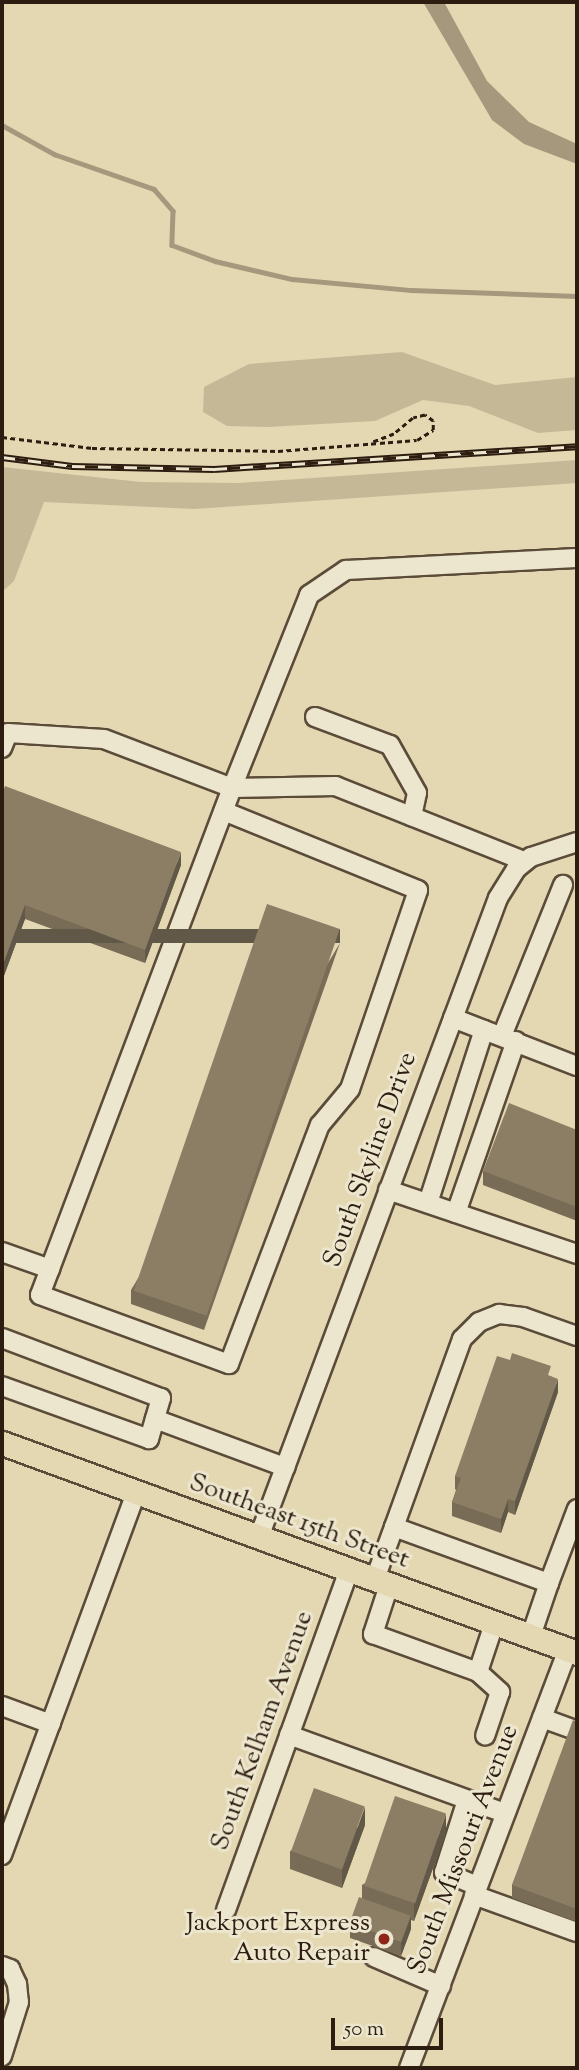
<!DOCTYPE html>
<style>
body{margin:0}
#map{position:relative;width:579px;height:2070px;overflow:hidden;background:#e4d8b3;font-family:"Sorts Mill Goudy",serif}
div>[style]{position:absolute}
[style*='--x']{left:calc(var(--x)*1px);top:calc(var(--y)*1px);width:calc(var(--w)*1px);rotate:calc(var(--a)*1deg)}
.green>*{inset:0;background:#c5b897}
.water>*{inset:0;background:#a6987c}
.stream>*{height:4.5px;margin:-2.25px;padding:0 2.25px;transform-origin:2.25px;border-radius:2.25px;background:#a6987c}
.path>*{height:2.5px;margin-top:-1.25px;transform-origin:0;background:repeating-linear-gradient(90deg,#2d1d11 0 5px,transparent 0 8.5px)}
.roads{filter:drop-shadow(2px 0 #5b4c3a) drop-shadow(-2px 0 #5b4c3a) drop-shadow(0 2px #5b4c3a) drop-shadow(0 -2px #5b4c3a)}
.minor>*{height:18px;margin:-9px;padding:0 9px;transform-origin:9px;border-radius:9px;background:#ede6ce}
.major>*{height:23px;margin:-11.5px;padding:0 11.5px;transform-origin:11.5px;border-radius:11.5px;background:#e4d8b3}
.rail>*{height:7px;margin-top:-3.5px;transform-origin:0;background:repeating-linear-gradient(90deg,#ede6ce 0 13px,#2d1d11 0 26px);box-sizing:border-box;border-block:2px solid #2d1d11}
.wall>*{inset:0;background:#786c57}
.shaded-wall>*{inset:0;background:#625847;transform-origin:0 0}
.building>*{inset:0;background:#8c7e65;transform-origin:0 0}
.dots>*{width:19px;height:19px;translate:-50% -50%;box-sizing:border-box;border:4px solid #ede6ce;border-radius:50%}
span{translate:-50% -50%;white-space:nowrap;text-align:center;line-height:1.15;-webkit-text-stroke:6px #ede6ce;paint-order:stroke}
.street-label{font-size:26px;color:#2d1d11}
.poi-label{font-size:26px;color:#2d1d11}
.right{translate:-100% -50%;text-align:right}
.frame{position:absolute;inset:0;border:4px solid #2d1d11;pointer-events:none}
.scale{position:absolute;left:331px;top:2018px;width:112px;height:32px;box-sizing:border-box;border:4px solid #2d1d11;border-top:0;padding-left:9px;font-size:21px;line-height:24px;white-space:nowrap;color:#2d1d11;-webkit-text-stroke:5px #ede6ce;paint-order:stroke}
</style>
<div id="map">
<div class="green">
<div style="clip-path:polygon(402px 352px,495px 385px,577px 377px,577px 430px,538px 433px,469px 406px,423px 400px,375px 421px,268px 427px,227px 426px,203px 412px,204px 387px,249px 364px)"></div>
<div style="clip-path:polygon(577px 460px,577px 483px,195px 509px,44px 502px,14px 581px,2px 592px,2px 467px,141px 482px,239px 483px)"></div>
</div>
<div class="water">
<div style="clip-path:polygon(423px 2px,444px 2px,487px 81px,529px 122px,577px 144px,577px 164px,524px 144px,492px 120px)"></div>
</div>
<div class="stream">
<div style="--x:2;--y:125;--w:60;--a:29.1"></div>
<div style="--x:54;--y:154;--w:106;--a:19.3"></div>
<div style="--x:154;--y:189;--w:29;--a:49"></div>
<div style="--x:173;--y:211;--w:34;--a:92"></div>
<div style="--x:172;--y:245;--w:46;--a:20.4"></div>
<div style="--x:215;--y:261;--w:79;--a:13.2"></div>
<div style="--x:292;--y:279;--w:120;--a:5.3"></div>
<div style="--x:411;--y:290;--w:166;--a:2.1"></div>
</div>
<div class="path">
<div style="--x:2;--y:437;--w:91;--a:7"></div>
<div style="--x:92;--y:448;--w:186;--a:0.9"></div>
<div style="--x:278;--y:451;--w:139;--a:-4.5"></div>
<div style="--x:417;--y:440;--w:19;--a:-32"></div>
<div style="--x:433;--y:430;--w:9;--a:-90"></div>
<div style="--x:433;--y:421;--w:10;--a:-143"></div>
<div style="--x:425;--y:415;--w:12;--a:166"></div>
<div style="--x:413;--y:418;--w:25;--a:140"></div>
<div style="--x:394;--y:434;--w:25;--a:159"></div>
</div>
<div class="roads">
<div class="minor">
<div style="--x:315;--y:717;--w:80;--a:20.5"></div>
<div style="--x:390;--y:745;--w:55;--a:60.6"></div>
<div style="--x:417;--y:793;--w:24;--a:102"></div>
<div style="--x:2;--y:748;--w:16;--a:-68"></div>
<div style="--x:8;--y:733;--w:96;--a:3.6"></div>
<div style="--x:104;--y:739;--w:137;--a:20.9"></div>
<div style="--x:232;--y:788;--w:542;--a:110.74"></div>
<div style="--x:40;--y:1295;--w:201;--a:20.1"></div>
<div style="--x:229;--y:1364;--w:256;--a:-69.2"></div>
<div style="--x:320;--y:1125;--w:47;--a:-50.2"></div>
<div style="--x:350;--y:1089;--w:210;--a:-71.1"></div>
<div style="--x:418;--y:890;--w:210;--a:-157.9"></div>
<div style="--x:524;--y:861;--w:202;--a:-158.3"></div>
<div style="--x:336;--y:786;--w:104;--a:178.9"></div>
<div style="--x:232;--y:788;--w:208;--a:-68.2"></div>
<div style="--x:309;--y:595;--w:45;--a:-34"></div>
<div style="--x:346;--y:570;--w:231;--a:-3"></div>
<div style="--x:453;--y:1018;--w:133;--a:21.2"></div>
<div style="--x:502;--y:1036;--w:163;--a:-68"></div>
<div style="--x:388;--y:1190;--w:200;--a:18.7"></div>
<div style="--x:428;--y:1203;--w:182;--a:-72.1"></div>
<div style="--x:456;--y:1213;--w:182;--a:-70.8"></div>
<div style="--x:2;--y:1252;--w:51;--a:19.5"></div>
<div style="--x:2;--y:1338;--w:170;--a:20.7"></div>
<div style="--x:161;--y:1398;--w:43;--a:106.3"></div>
<div style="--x:149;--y:1439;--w:156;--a:-160.2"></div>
<div style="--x:155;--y:1419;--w:139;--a:20.3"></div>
<div style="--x:394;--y:1527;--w:200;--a:-70.1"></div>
<div style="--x:462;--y:1339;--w:24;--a:-45"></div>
<div style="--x:479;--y:1322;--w:22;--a:-22"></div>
<div style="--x:499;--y:1314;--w:24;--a:7"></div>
<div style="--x:523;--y:1317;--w:57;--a:19.4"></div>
<div style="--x:259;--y:1537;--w:682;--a:-69.49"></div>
<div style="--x:498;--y:898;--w:34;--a:-58"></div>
<div style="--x:516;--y:869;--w:19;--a:-39"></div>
<div style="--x:531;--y:857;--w:48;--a:-18.1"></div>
<div style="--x:375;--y:1579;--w:55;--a:-69.9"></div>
<div style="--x:394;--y:1527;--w:165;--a:19.9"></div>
<div style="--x:549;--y:1583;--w:56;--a:108.8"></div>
<div style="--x:549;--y:1583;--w:79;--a:-69.3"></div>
<div style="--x:389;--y:1585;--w:52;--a:108.1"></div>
<div style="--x:373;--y:1634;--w:112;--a:19.9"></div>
<div style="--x:478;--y:1672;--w:51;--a:-71.6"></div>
<div style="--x:478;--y:1672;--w:30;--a:42"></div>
<div style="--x:500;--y:1692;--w:46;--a:108.8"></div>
<div style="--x:2;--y:1706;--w:52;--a:20.2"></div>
<div style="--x:542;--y:1718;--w:37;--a:20"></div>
<div style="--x:289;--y:1735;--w:230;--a:19.9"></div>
<div style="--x:467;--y:1800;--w:76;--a:107.7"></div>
<div style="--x:444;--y:1872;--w:36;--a:23"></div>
<div style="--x:2;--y:1855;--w:387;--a:-69.7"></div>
<div style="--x:474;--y:1895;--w:109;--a:19.8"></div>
<div style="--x:226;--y:1910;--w:362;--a:-70.1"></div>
<div style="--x:374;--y:1957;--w:73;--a:23.4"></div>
<div style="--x:2;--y:1966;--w:9;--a:21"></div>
<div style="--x:10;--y:1969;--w:17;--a:65"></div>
<div style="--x:17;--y:1984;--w:18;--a:84"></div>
<div style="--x:19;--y:2002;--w:57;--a:107.5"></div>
<div style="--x:409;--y:2068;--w:447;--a:-69.2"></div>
</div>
<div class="major">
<div style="--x:2;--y:1443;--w:612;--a:20.06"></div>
</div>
</div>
<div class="rail">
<div style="--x:2;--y:457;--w:71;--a:7.3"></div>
<div style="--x:72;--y:466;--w:142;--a:1.2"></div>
<div style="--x:214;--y:469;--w:364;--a:-3.6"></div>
</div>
<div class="wall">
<div style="clip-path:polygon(2px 795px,181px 865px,145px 963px,25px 919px,2px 981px)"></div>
<div style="clip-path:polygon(340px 943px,204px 1330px,131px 1304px,131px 1290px)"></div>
<div style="clip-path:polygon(577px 1130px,577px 1221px,483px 1185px,483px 1171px)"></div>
<div style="clip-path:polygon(551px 1376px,558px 1392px,515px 1515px,508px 1512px,501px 1533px,452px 1516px,452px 1502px,456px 1490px,455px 1489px,455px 1476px)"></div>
<div style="clip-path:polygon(577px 1722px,577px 1922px,512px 1898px,512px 1885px)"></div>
<div style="clip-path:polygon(365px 1825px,342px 1888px,290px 1869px,290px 1851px)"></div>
<div style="clip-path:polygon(446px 1832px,414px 1921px,411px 1920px,411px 1929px,401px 1956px,350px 1938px,350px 1924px,362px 1898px,362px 1885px)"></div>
</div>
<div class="shaded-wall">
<div style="clip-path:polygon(181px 852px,181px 865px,145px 963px,145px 950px)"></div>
<div style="clip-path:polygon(25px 905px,25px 919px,2px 981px,2px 967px)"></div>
<div style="left:340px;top:929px;width:14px;height:410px;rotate:90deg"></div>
<div style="clip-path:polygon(558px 1379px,558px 1392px,515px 1515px,515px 1501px)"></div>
<div style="clip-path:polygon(508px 1499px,508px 1512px,501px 1533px,501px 1519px)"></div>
<div style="clip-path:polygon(365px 1807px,365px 1825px,342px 1888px,342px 1870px)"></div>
<div style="clip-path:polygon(446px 1814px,446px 1832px,414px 1921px,414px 1904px)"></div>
<div style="clip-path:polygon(411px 1916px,411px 1929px,401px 1956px,401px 1943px)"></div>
</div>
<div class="building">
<div style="clip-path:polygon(5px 786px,181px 852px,145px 950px,25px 905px,2px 967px,2px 795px)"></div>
<div style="left:267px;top:904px;width:77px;height:409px;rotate:19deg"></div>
<div style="clip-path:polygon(509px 1103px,577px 1130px,577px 1207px,483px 1171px)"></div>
<div style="clip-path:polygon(512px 1353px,551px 1366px,548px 1375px,558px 1379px,515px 1501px,508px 1499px,501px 1519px,452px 1502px,461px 1478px,455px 1476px,497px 1356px,510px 1360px)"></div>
<div style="clip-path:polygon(573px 1720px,577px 1722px,577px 1909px,512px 1885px)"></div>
<div style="left:314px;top:1788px;width:54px;height:67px;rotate:20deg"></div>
<div style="left:395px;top:1796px;width:54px;height:95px;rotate:19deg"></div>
<div style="left:359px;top:1897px;width:55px;height:28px;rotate:20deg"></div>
</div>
<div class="dots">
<div style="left:384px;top:1939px;background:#8f2418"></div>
</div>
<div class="street-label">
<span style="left:371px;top:1160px;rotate:-70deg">South Skyline Drive</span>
<span style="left:299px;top:1522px;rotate:20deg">Southeast 15th Street</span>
<span style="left:263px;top:1731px;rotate:-70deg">South Kelham Avenue</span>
<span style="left:464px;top:1850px;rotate:-69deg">South Missouri Avenue</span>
</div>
<div class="poi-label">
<span class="right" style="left:370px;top:1939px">Jackport Express<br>Auto Repair</span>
</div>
<div class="frame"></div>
<div class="scale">50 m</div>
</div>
